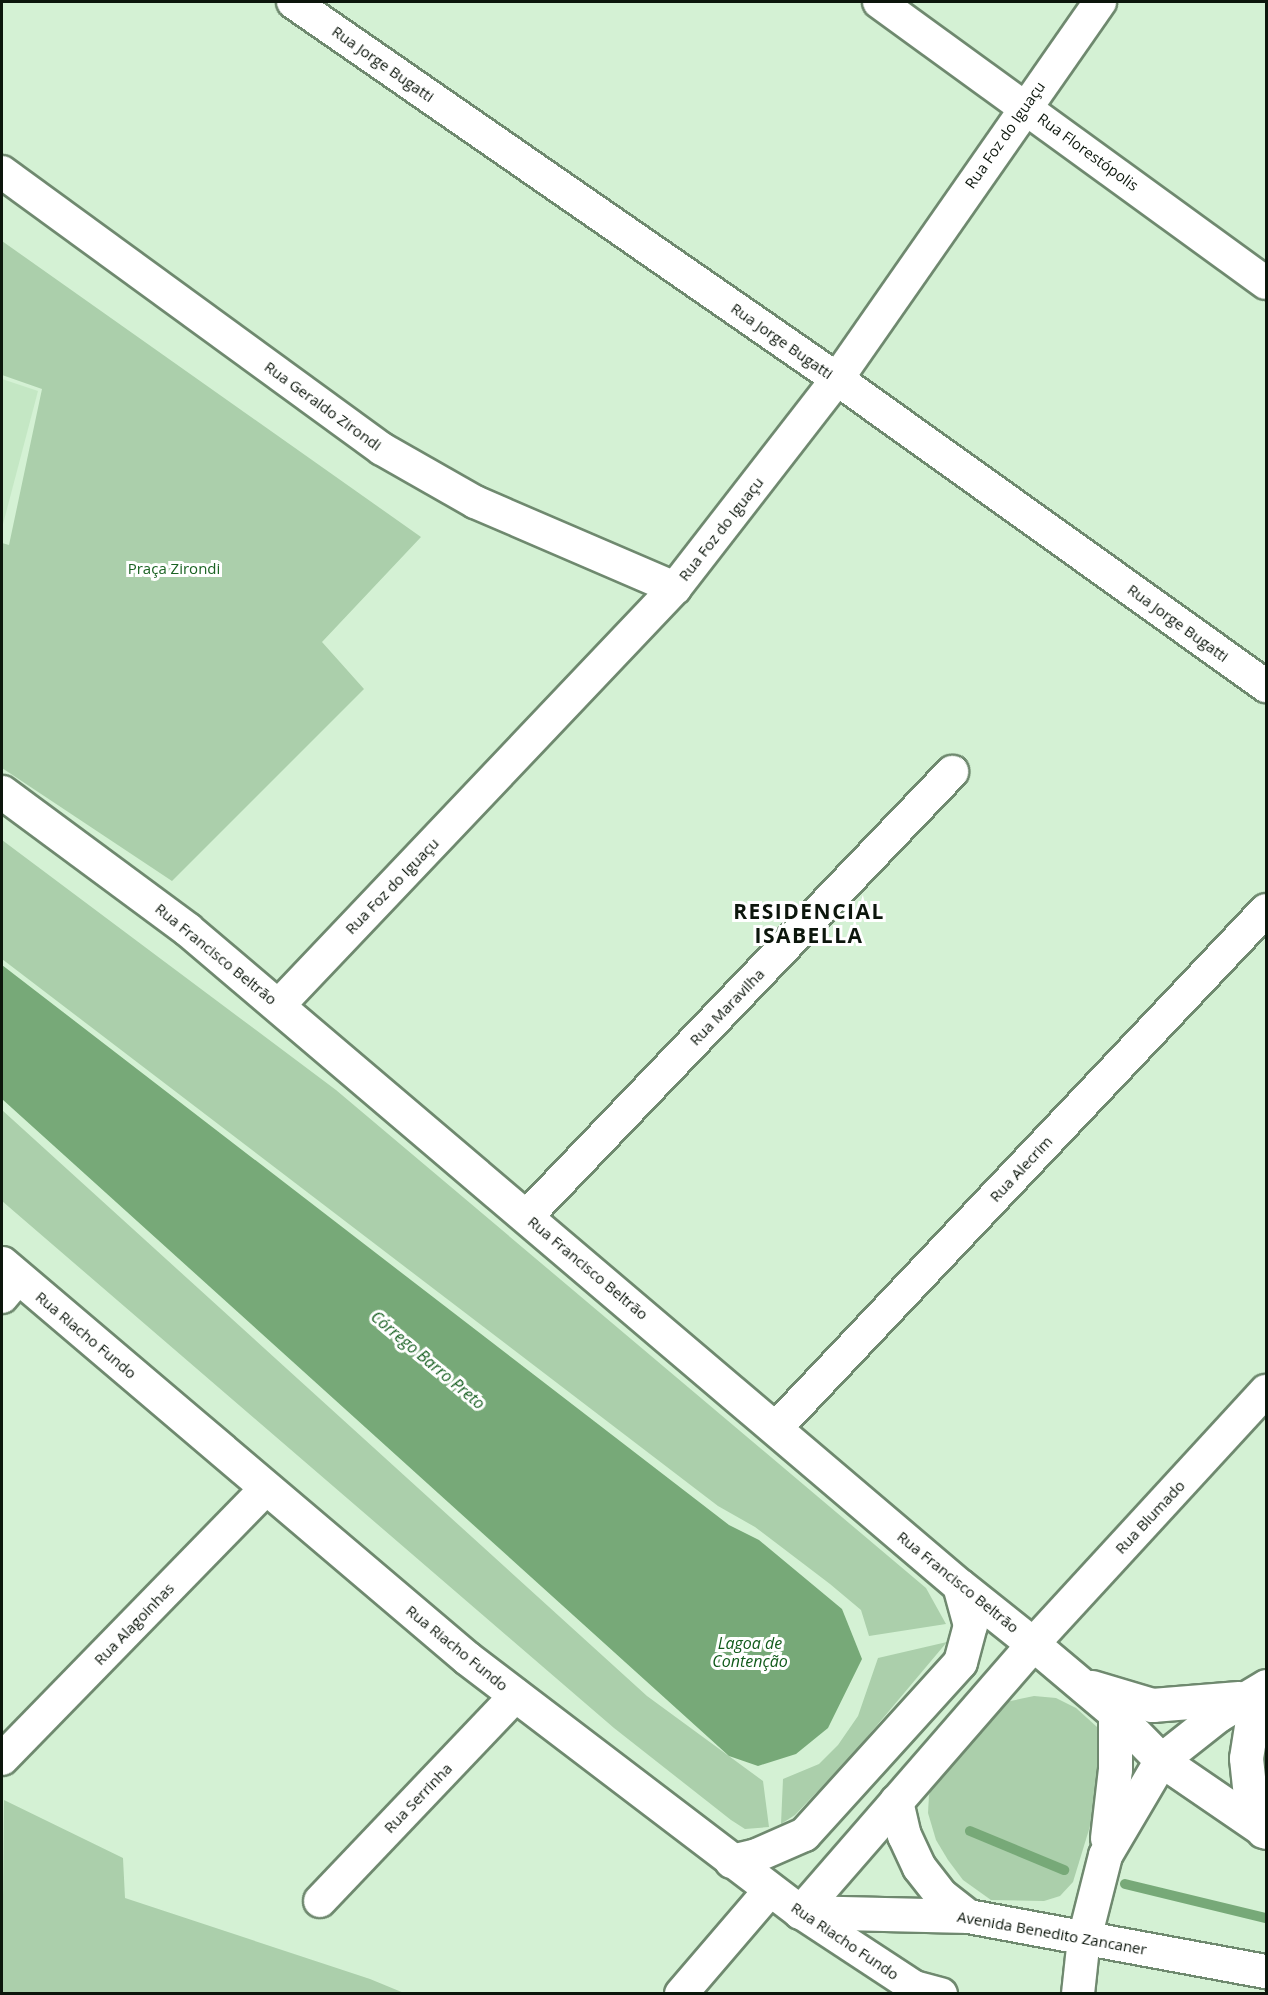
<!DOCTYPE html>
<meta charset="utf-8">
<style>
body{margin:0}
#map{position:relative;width:1268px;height:1995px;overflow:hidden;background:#d4f1d4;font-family:"Open Sans",sans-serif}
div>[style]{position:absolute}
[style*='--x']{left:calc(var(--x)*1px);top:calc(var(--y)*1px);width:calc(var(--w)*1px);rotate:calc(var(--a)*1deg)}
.built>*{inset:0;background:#c4e7c4}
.green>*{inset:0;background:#abcfab}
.water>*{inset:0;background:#77a978}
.stream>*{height:10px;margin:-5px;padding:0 5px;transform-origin:5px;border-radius:5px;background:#77a978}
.roads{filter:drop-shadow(2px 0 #6f896f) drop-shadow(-2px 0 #6f896f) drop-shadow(0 2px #6f896f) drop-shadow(0 -2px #6f896f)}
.street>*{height:32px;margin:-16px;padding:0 16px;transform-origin:16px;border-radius:16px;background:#fff}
.secondary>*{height:33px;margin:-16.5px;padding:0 16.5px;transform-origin:16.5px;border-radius:16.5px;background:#fff}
span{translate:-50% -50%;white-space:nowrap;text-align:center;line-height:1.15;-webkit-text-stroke:6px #fff;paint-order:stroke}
.street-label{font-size:15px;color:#0c160c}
.park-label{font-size:15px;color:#1b6323}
.water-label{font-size:16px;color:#115b1b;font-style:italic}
.district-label{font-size:21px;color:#0c160c;font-weight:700;letter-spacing:1.5px}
.frame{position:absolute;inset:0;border:3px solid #0c160c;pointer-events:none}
</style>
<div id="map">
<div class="built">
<div style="clip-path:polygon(2px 379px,38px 391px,2px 528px)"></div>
</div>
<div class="green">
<div style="clip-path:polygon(2px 241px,421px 537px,322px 642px,364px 689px,172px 881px,2px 768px,2px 543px,9px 545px,42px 389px,2px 375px)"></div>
<div style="clip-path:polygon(2px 840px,336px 1090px,926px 1588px,946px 1624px,869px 1636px,861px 1610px,830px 1584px,755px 1527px,718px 1506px,2px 959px)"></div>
<div style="clip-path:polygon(2px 1110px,647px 1696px,763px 1781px,769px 1827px,745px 1829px,731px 1820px,614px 1728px,2px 1201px)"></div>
<div style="clip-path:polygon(947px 1642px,852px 1755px,795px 1815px,781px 1824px,783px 1779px,819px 1764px,838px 1745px,858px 1716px,878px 1658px)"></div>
<div style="clip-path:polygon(1034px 1696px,1056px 1698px,1076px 1708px,1107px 1736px,1105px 1777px,1073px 1882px,1060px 1896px,1044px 1901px,991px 1900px,963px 1880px,948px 1860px,936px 1840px,928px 1813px,929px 1795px,941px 1766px,1001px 1703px)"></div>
<div style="clip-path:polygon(4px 1800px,123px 1858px,125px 1898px,370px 1979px,404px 1993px,2px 1993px)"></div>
</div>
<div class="water">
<div style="clip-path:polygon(2px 965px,729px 1525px,759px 1540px,842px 1609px,862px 1659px,828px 1728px,796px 1754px,758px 1766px,729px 1756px,2px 1099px)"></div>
</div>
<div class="stream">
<div style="--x:970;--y:1831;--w:102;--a:22.5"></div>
<div style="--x:1125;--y:1884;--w:145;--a:13.6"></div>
</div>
<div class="roads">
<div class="street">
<div style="--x:293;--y:2;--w:662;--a:34.72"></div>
<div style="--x:837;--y:379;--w:528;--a:35.59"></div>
<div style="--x:879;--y:2;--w:478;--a:36"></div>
<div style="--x:2;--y:172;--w:470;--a:36.1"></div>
<div style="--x:382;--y:449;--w:107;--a:29.7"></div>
<div style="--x:475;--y:502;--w:218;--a:23.3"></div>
<div style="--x:279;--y:1005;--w:575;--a:-46.48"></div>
<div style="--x:675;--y:588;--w:264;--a:-52.2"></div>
<div style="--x:837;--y:379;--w:460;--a:-55.1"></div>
<div style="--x:527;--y:1216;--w:615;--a:-46.25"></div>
<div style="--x:2;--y:1297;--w:25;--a:-50"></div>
<div style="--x:776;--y:1428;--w:713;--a:-46.59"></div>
<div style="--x:1033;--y:1644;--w:344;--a:-47.4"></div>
<div style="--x:2;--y:1759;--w:378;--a:-45.7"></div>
<div style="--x:320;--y:1901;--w:284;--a:-46.4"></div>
<div style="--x:800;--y:1912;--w:136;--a:33.3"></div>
<div style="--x:914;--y:1987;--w:28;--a:15"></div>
<div style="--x:681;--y:1994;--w:137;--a:-49.4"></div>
<div style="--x:1078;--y:1994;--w:56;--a:-83.9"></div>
</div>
<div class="secondary">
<div style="--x:2;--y:792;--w:230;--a:36.5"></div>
<div style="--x:187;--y:929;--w:1013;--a:40.36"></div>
<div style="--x:959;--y:1585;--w:95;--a:38.6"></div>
<div style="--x:1033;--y:1644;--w:107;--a:40.1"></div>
<div style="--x:1115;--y:1713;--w:66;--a:45.6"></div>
<div style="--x:1161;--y:1760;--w:127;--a:34.4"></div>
<div style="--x:2;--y:1263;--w:610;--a:40.35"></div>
<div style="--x:467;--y:1658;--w:419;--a:37.3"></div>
<div style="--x:1092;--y:1687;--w:63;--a:16.7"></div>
<div style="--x:1152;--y:1705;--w:87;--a:-4.6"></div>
<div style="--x:896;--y:1801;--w:35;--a:77"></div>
<div style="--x:904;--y:1835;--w:35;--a:65"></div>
<div style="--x:919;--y:1867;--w:36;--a:52"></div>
<div style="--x:941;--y:1895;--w:34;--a:38"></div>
<div style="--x:1263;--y:1831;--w:37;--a:-110"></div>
<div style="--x:1250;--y:1796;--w:38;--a:-96"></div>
<div style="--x:1246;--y:1758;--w:37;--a:-81"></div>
<div style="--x:1252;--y:1721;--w:37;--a:-68"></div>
<div style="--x:1107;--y:1838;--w:69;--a:-83.4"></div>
<div style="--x:1115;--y:1769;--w:56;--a:-90"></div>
<div style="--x:731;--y:1861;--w:26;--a:-13"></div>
<div style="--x:756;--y:1855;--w:52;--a:-23.6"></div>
<div style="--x:804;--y:1834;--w:232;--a:-47.8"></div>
<div style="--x:960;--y:1662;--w:38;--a:-75"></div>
<div style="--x:970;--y:1625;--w:41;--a:-105.4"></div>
<div style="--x:800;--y:1912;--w:168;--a:1.4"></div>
<div style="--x:968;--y:1916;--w:303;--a:10.5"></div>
<div style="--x:800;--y:1912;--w:355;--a:-49"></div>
<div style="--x:1084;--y:1938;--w:86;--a:-75.8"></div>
<div style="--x:1105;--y:1855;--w:110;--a:-59.5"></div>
<div style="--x:1161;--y:1760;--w:73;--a:-38.3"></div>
<div style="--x:1218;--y:1715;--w:56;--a:-31.1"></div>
</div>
</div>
<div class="street-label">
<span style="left:383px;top:64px;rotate:35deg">Rua Jorge Bugatti</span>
<span style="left:1005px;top:135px;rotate:-55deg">Rua Foz do Iguaçu</span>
<span style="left:1088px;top:152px;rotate:36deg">Rua Florestópolis</span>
<span style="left:782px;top:341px;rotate:35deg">Rua Jorge Bugatti</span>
<span style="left:323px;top:406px;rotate:36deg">Rua Geraldo Zirondi</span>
<span style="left:721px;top:529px;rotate:-52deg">Rua Foz do Iguaçu</span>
<span style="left:1178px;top:623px;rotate:36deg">Rua Jorge Bugatti</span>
<span style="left:392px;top:886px;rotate:-46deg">Rua Foz do Iguaçu</span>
<span style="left:216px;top:954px;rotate:39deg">Rua Francisco Beltrão</span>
<span style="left:727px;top:1007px;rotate:-46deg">Rua Maravilha</span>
<span style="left:1021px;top:1169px;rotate:-47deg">Rua Alecrim</span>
<span style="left:588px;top:1268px;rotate:40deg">Rua Francisco Beltrão</span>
<span style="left:86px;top:1335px;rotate:40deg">Rua Riacho Fundo</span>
<span style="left:1150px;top:1517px;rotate:-47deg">Rua Blumado</span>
<span style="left:958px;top:1582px;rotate:39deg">Rua Francisco Beltrão</span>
<span style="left:134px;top:1624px;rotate:-46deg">Rua Alagoinhas</span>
<span style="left:457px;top:1648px;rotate:39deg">Rua Riacho Fundo</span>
<span style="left:418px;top:1798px;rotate:-46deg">Rua Serrinha</span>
<span style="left:1052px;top:1933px;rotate:10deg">Avenida Benedito Zancaner</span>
<span style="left:845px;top:1941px;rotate:34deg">Rua Riacho Fundo</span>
</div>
<div class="park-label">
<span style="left:174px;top:569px">Praça Zirondi</span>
</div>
<div class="water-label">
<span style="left:428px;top:1360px;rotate:40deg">Córrego Barro Preto</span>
<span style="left:750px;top:1652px">Lagoa de<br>Contenção</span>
</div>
<div class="district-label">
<span style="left:809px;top:923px">RESIDENCIAL<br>ISABELLA</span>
</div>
<div class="frame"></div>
</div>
